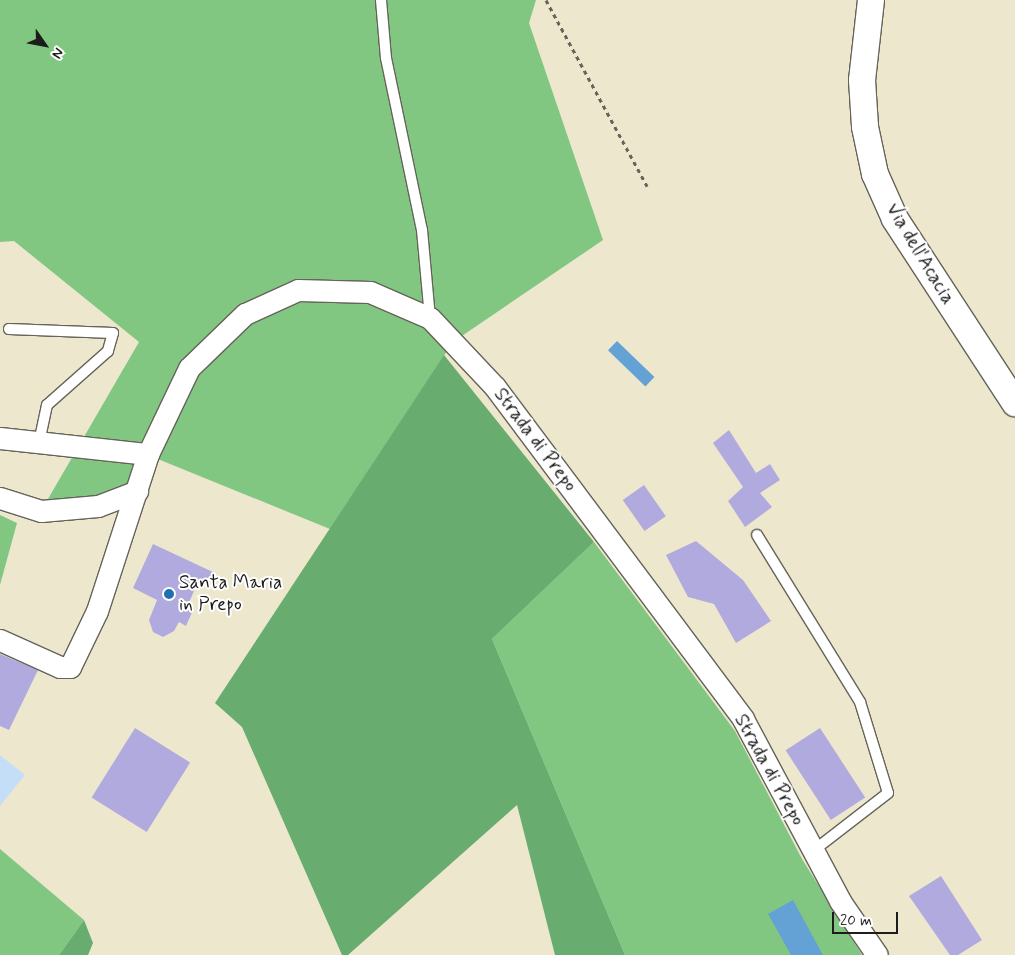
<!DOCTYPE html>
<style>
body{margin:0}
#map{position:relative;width:1015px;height:955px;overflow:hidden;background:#ede8cd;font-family:Mynerve,sans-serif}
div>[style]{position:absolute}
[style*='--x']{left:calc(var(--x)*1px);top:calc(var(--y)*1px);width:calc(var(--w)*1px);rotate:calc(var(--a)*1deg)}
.built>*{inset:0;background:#c5def8}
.green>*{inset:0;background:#82c781}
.forest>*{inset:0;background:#69ac6f}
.water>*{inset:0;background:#64a2d5;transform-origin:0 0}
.building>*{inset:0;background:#b1aade;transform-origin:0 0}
.path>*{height:3px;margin-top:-1.5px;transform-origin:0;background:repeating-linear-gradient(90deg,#65635a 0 4px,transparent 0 8px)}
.roads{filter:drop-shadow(1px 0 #65635a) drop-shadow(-1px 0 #65635a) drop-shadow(0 1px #65635a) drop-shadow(0 -1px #65635a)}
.service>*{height:10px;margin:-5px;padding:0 5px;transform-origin:5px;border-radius:5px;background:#fff}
.minor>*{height:21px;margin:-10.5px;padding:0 10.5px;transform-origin:10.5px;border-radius:10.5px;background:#fff}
.tertiary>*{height:26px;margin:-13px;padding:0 13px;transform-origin:13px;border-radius:13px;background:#fff}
.dots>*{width:14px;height:14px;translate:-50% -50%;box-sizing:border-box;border:2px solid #fff;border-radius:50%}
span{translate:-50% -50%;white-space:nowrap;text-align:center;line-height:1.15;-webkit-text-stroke:4px #fff;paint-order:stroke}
.street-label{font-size:19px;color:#1c1c1c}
.poi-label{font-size:19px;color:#1c1c1c}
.left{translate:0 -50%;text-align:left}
.north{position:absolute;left:20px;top:20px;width:50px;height:50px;-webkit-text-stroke:4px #fff;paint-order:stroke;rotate:123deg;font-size:14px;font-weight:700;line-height:20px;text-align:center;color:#1c1c1c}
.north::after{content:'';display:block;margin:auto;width:18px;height:22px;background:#1c1c1c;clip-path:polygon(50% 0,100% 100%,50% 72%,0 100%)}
.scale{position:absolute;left:832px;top:912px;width:66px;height:22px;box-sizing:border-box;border:2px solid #1c1c1c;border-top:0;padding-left:6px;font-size:15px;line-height:18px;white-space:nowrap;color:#1c1c1c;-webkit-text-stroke:4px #fff;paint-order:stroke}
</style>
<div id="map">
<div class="built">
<div style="clip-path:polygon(0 755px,25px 775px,0 806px)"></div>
</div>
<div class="green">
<div style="clip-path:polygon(0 0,536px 0,529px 23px,603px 240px,453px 342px,330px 529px,148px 455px,137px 491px,41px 511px,139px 342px,14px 241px,0 242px)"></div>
<div style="clip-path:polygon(0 515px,17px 523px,0 585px)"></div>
<div style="clip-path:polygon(594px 542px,735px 731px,802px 859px,862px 955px,625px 955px,492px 639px)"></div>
<div style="clip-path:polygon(0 849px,84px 920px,59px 955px,0 955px)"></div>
</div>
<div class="forest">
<div style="clip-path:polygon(444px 355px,594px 542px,492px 639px,625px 955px,555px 955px,517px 805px,348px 955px,342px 955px,242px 727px,215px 703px)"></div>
<div style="clip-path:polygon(84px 920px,93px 943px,88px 955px,59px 955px)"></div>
</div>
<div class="water">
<div style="left:617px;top:341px;width:52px;height:13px;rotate:44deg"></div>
<div style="clip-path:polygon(793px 900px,823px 955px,791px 955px,768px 914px)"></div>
</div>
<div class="building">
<div style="clip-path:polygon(729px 430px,756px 473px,770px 464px,780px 480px,760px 493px,772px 507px,745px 527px,728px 501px,743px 487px,713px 443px)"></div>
<div style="left:644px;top:485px;width:38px;height:26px;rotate:55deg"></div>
<div style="clip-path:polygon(696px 541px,743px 580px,771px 621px,736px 643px,714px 604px,688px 597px,666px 555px)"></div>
<div style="clip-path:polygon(153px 544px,215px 573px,209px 584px,199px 579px,188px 605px,194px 608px,186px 626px,179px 622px,174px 631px,163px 637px,153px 632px,149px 620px,157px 600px,133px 588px)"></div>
<div style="clip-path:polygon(0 654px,38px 670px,9px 730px,0 726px)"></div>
<div style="left:135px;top:728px;width:65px;height:82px;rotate:32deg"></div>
<div style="left:820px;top:728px;width:83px;height:41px;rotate:57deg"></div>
<div style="clip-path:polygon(941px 876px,982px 940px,958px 955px,950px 955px,909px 896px)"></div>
</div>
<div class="path">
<div style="--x:546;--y:0;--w:212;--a:61.5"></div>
</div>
<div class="roads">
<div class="service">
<div style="--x:381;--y:0;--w:58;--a:85.1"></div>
<div style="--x:386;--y:58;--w:176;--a:78.2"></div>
<div style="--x:422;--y:230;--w:88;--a:84.8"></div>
<div style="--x:9;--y:329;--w:104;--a:2.2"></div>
<div style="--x:113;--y:333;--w:19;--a:106"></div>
<div style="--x:108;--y:351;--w:81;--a:138.5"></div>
<div style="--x:47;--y:405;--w:38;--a:102"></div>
<div style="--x:757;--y:535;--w:196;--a:58.3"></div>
<div style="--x:860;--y:702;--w:95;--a:72.9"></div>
<div style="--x:888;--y:793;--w:95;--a:142.3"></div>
</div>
<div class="minor">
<div style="--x:0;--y:438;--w:149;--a:6.2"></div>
<div style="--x:0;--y:498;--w:43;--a:17.6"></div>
<div style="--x:41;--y:511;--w:57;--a:-5"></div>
<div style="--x:98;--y:506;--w:42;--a:-21"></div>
<div style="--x:0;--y:640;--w:66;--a:24.2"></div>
<div style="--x:60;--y:667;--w:10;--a:0"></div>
<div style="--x:70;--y:667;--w:62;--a:-64.3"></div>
<div style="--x:97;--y:611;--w:165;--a:-72"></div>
<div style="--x:148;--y:454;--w:95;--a:-64.5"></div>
<div style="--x:189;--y:368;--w:78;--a:-44"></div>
<div style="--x:245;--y:314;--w:58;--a:-24.4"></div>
<div style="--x:298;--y:290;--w:72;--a:1.6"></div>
<div style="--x:370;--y:292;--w:65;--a:23.4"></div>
<div style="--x:430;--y:318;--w:95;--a:46.7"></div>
<div style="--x:495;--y:387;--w:414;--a:53.2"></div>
<div style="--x:743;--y:719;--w:206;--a:61.9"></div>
<div style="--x:840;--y:901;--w:65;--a:55.6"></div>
</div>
<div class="tertiary">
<div style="--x:871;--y:0;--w:81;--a:96.4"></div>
<div style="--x:862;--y:80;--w:47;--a:86.3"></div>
<div style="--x:865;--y:127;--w:48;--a:78"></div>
<div style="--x:875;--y:174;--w:49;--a:66"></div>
<div style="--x:895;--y:219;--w:220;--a:56.9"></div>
</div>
</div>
<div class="dots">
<div style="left:169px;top:594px;background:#1f6fb2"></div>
</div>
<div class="street-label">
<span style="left:920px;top:254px;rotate:59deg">Via dell'Acacia</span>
<span style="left:535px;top:440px;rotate:53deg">Strada di Prepo</span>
<span style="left:769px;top:770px;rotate:61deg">Strada di Prepo</span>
</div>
<div class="poi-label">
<span class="left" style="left:179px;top:594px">Santa Maria<br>in Prepo</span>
</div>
<div class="north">N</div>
<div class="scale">20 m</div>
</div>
